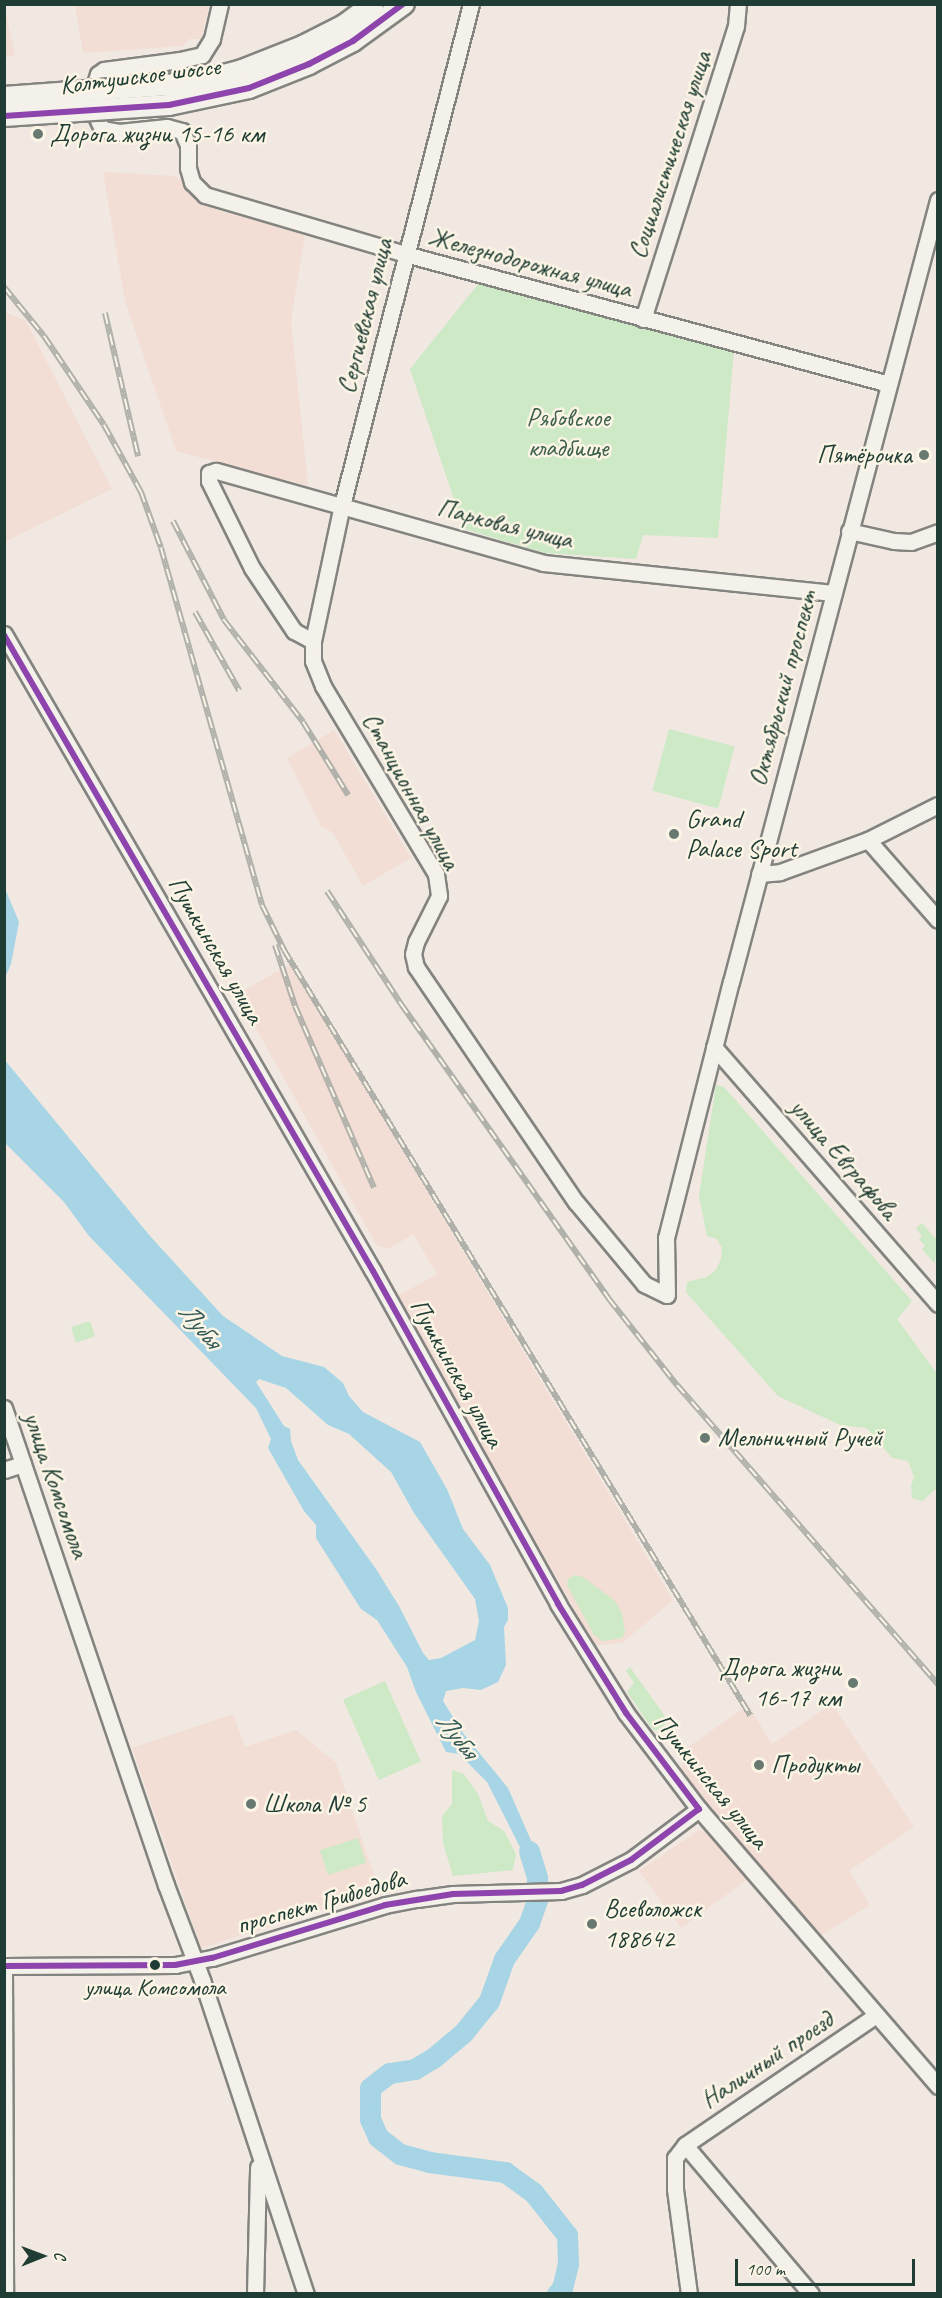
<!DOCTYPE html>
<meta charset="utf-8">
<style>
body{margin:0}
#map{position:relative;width:942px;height:2298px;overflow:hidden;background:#f1e8e1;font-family:Caveat,sans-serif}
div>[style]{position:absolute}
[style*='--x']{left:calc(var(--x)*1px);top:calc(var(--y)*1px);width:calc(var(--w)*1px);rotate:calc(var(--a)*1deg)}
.built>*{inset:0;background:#f3ded5}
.green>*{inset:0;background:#cde9c5;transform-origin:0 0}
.water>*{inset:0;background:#a7d5e6}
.river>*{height:21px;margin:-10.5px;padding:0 10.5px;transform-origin:10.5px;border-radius:10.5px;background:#a7d5e6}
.roads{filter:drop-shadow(2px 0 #838480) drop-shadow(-2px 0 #838480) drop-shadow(0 2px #838480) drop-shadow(0 -2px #838480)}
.minor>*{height:15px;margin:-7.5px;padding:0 7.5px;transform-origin:7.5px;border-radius:7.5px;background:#f4f0ea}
.rail>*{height:6px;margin-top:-3px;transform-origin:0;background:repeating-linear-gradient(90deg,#fcf5e5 0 11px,#b0b1ab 0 22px);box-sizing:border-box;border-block:2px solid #b0b1ab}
.bridges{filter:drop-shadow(2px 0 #838480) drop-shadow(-2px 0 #838480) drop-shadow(0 2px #838480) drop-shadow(0 -2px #838480)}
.major-bridge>*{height:20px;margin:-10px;padding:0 10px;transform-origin:10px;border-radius:10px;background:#f4f0ea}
.bus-1>*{height:6px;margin:-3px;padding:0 3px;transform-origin:3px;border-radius:3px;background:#8e44ad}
.dots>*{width:16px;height:16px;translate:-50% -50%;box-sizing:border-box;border:3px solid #fcf5e5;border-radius:50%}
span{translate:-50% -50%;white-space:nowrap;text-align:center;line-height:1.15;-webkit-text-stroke:5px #fcf5e5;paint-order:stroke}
.bus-label{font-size:24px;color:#1f3d34}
.street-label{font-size:26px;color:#1f3d34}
.poi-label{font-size:26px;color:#1f3d34}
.left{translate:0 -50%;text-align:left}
.right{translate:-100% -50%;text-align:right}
.park-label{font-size:26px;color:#3c604c}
.water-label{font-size:27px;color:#345a58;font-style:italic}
.frame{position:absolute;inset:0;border:6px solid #1f3d34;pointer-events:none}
.north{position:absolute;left:12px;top:2226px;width:60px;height:60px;-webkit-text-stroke:4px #fcf5e5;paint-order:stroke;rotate:89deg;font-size:16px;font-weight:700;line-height:24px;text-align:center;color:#1f3d34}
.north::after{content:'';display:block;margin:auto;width:21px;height:27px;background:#1f3d34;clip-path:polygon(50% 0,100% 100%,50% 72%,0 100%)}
.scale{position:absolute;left:735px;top:2259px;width:180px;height:27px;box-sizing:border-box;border:3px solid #1f3d34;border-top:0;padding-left:8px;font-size:18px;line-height:21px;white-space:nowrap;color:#1f3d34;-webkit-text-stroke:4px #fcf5e5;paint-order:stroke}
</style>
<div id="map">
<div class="built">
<div style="clip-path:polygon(4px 5px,15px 55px,5px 58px,4px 57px)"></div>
<div style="clip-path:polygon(75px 5px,75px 4px,209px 5px,201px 39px,189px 39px,182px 46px,83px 53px)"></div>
<div style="clip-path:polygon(103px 172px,175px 176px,184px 182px,198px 202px,220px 211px,305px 234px,291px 320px,308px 486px,176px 451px,125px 301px)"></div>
<div style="clip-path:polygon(5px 312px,26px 321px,112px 489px,5px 542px)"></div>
<div style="clip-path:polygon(334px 730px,411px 858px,363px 886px,333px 833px,321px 826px,287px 758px)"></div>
<div style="clip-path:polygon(290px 964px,673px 1600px,624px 1642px,595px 1646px,398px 1296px,437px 1274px,413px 1234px,389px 1249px,377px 1246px,237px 994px)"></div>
<div style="clip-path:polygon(832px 1704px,914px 1827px,849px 1871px,870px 1905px,820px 1936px,681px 1771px,683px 1751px,748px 1705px,772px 1744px)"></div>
<div style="clip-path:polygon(233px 1714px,245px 1747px,296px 1730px,336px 1763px,380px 1892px,201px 1948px,132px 1748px)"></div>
<div style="clip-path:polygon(699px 1830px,708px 1832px,748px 1879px,681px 1928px,639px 1871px)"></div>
</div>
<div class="green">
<div style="clip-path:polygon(479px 283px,734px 350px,718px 538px,643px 535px,636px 559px,545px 553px,464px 529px,410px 369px)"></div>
<div style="left:669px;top:729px;width:68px;height:64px;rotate:15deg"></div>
<div style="clip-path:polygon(716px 1085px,724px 1087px,912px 1301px,897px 1319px,938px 1375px,937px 1488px,922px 1501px,912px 1498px,911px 1486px,914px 1477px,908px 1461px,892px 1458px,867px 1428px,840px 1425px,778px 1396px,686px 1292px,687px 1282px,707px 1277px,716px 1270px,721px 1259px,722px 1248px,717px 1239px,707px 1236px,699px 1196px)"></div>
<div style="clip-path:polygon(922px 1223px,935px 1238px,937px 1236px,935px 1264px,922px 1249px,925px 1246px,919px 1239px,922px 1236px,916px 1228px)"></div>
<div style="left:90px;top:1321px;width:16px;height:20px;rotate:72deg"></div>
<div style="clip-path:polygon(575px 1575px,583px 1577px,615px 1601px,622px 1613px,625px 1632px,622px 1638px,603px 1641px,594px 1635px,567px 1585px,568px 1579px)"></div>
<div style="clip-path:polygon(630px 1667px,667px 1719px,666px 1724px,657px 1730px,653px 1730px,627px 1692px,634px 1683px,626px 1671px)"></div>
<div style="left:385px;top:1681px;width:88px;height:46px;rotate:66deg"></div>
<div style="clip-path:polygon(452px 1770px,464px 1774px,478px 1794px,488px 1821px,504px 1831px,516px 1854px,513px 1870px,453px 1876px,443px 1843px,442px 1816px,452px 1804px)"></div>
<div style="left:358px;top:1838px;width:26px;height:40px;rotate:72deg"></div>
</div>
<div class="water">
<div style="clip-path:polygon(4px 886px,19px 922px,11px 964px,5px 978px)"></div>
<div style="clip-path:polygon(evenodd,4px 1059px,150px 1236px,223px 1316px,282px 1356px,324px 1367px,343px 1383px,349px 1396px,363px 1412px,420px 1442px,447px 1489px,463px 1529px,490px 1565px,508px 1608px,508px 1620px,504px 1627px,506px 1665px,498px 1682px,481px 1690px,463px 1688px,446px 1691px,443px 1701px,463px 1733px,508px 1788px,547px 1877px,527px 1878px,523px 1853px,487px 1782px,459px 1754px,446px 1752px,416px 1692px,407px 1667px,377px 1620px,361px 1609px,316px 1538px,316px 1525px,304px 1511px,268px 1448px,271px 1439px,256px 1408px,89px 1236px,64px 1202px,5px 1143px,4px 1059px,259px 1379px,286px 1388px,328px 1425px,349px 1434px,391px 1472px,414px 1513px,475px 1599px,479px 1621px,475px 1640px,441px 1658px,429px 1660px,423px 1653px,399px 1606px,376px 1569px,298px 1460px,291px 1441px,290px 1429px,284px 1426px,256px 1382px,259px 1379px)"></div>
</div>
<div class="river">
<div style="--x:529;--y:1851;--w:28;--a:73"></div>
<div style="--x:537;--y:1878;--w:22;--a:90"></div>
<div style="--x:537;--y:1900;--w:24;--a:109"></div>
<div style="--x:529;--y:1923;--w:44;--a:124.8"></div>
<div style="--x:504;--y:1959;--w:45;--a:109.7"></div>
<div style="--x:489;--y:2001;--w:41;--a:129.1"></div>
<div style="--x:463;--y:2033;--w:39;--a:140"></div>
<div style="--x:433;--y:2058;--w:21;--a:149"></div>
<div style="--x:415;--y:2069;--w:26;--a:171"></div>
<div style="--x:389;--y:2073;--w:24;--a:142"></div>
<div style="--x:370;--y:2088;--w:31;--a:90"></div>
<div style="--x:370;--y:2119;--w:20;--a:66"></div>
<div style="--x:378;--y:2137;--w:28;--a:38"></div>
<div style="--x:400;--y:2154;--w:30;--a:15"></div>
<div style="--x:429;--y:2162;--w:77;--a:7.5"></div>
<div style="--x:505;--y:2172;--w:34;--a:36"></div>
<div style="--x:533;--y:2192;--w:55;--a:51.7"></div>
<div style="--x:567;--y:2235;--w:29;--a:88"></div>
<div style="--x:568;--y:2264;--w:25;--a:104"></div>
<div style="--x:562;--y:2288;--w:8;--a:130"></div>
</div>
<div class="roads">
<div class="minor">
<div style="--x:220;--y:4;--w:36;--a:103"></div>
<div style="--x:212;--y:39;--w:19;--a:122"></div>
<div style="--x:202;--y:55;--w:23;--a:167"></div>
<div style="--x:180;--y:60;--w:77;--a:172.5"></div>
<div style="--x:104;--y:70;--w:7;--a:146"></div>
<div style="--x:98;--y:74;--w:17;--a:107"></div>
<div style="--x:93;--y:90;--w:24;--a:85"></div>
<div style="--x:95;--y:114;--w:17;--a:65"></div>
<div style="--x:102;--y:129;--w:17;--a:10"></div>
<div style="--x:119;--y:132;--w:48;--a:-5.9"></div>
<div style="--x:167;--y:127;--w:16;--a:15"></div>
<div style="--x:182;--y:131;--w:15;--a:67"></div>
<div style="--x:188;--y:145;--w:23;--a:90"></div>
<div style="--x:188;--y:168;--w:15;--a:74"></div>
<div style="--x:192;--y:182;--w:18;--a:45"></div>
<div style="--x:205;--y:195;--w:209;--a:16.4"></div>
<div style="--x:405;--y:254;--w:501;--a:15.03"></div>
<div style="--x:643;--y:319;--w:307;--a:-72.4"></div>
<div style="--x:736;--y:26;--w:22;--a:-85"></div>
<div style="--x:849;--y:531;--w:46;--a:12.5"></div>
<div style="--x:894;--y:541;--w:17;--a:3"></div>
<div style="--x:911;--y:542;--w:29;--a:-20"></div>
<div style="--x:833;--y:593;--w:291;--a:-174.1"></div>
<div style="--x:544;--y:563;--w:341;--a:-164.3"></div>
<div style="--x:216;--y:471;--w:7;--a:164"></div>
<div style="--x:209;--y:473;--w:8;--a:90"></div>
<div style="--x:209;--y:481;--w:97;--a:63.7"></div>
<div style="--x:252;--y:568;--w:76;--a:56.3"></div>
<div style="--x:294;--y:631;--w:21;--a:28"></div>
<div style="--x:313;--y:641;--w:20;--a:90"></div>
<div style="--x:313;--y:661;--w:27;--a:68"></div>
<div style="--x:323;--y:686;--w:219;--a:59"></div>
<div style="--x:436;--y:874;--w:22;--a:82"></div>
<div style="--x:439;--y:896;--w:51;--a:116.6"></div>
<div style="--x:416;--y:942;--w:12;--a:104"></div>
<div style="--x:413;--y:954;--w:13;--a:77"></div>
<div style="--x:416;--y:967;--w:284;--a:55.8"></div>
<div style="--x:576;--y:1202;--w:107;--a:50.3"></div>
<div style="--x:644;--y:1284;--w:25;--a:26"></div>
<div style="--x:667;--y:1295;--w:57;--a:-91"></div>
<div style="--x:666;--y:1238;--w:264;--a:-75.8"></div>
<div style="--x:731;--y:982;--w:809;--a:-75.17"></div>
<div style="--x:4;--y:634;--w:736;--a:59.92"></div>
<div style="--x:373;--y:1271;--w:381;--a:60.9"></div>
<div style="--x:558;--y:1604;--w:128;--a:58"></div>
<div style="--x:626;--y:1713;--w:121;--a:52.8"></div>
<div style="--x:699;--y:1809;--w:366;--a:49.2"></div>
<div style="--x:313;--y:641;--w:139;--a:-78"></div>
<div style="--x:342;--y:505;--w:517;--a:-75.56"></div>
<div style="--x:868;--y:840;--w:106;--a:48.8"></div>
<div style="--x:759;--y:874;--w:21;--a:-5"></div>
<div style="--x:780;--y:872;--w:94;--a:-20"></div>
<div style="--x:868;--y:840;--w:78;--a:-26.6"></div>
<div style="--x:714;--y:1047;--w:341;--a:48.9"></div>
<div style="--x:4;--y:1408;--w:504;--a:71.24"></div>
<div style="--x:166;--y:1885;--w:102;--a:69.2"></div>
<div style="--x:202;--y:1980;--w:331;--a:71.7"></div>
<div style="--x:4;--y:1470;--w:20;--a:-18"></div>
<div style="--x:4;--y:1966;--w:171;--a:-0.3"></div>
<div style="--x:175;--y:1965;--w:38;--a:-11"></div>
<div style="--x:212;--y:1958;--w:181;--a:-17"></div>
<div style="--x:385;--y:1905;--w:33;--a:-11"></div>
<div style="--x:417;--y:1899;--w:36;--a:-8"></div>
<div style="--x:453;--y:1894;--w:108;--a:-1.6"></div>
<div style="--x:561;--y:1891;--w:22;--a:-16"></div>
<div style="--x:582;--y:1885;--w:55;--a:-27"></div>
<div style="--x:631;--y:1860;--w:85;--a:-36.9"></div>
<div style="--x:4;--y:1968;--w:326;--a:89.8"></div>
<div style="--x:685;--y:2145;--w:195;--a:49.8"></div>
<div style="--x:255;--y:2294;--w:127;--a:-88.6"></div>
<div style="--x:689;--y:2294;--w:106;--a:-97.6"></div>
<div style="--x:675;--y:2189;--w:31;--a:-90"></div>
<div style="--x:675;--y:2158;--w:16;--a:-52"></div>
<div style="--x:685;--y:2145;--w:231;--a:-34.2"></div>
</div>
</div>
<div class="rail">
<div style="--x:4;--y:287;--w:63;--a:50.8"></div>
<div style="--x:44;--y:336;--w:107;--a:56"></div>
<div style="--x:104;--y:425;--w:77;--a:61.1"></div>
<div style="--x:141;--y:492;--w:59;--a:70.3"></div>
<div style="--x:161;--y:548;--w:371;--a:74.2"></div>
<div style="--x:262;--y:905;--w:50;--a:63.9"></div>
<div style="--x:284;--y:950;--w:896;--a:58.65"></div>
<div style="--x:105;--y:313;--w:147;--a:77"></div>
<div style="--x:173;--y:521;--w:111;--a:62.7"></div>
<div style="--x:224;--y:620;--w:129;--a:52.2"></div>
<div style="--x:303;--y:722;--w:86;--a:58.3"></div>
<div style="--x:195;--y:612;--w:90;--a:60.6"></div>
<div style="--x:327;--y:891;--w:135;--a:56.8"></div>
<div style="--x:401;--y:1004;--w:361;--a:54.8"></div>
<div style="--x:609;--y:1299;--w:110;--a:51.7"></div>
<div style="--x:677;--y:1385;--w:397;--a:48.9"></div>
<div style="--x:275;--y:945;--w:64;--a:71.8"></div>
<div style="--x:295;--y:1006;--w:198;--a:66.5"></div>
</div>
<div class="bridges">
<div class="major-bridge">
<div style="--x:4;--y:97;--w:164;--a:-4.2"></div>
<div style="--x:168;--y:85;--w:41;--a:-8.3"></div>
<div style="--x:209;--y:79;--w:34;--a:-15"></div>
<div style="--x:242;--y:70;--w:66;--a:-21.5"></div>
<div style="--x:303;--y:46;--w:46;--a:-27.1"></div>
<div style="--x:344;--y:25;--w:36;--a:-36"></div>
<div style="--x:4;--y:116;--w:165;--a:-3.8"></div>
<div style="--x:169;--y:105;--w:82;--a:-12"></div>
<div style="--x:249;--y:88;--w:65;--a:-21.8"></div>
<div style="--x:309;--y:64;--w:50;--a:-27.6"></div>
<div style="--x:353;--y:41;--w:63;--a:-36"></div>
</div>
</div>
<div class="bus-1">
<div style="--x:4;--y:116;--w:165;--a:-3.8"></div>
<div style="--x:169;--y:105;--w:82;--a:-12"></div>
<div style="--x:249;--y:88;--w:65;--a:-21.8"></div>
<div style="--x:309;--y:64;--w:50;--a:-27.6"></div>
<div style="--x:353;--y:41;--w:62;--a:-36.5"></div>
<div style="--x:4;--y:635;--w:735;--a:59.88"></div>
<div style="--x:373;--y:1271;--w:381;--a:60.9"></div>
<div style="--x:558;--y:1604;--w:128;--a:58"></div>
<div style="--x:626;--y:1713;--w:121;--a:52.8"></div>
<div style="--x:4;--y:1966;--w:171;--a:-0.3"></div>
<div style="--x:175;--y:1965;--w:38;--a:-11"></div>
<div style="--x:212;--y:1958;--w:181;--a:-17"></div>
<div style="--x:385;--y:1905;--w:69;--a:-9.2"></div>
<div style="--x:453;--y:1894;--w:108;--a:-1.6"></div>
<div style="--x:561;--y:1891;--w:22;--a:-16"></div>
<div style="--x:582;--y:1885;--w:55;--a:-27"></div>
<div style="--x:631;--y:1860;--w:85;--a:-36.9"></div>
</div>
<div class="dots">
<div style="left:38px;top:134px;background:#687971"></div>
<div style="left:924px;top:455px;background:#687971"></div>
<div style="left:674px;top:834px;background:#687971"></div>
<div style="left:705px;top:1438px;background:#687971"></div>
<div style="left:853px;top:1683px;background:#687971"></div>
<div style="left:759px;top:1765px;background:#687971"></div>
<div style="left:251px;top:1804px;background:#687971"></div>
<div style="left:592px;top:1924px;background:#687971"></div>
<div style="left:155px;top:1965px;background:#1f3d34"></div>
</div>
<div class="bus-label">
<span style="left:155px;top:1988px">улица Комсомола</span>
</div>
<div class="street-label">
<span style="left:140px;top:76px;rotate:-7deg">Колтушское шоссе</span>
<span style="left:670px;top:155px;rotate:-72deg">Социалистическая улица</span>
<span style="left:530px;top:263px;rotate:15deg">Железнодорожная улица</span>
<span style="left:365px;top:316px;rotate:-76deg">Сергиевская улица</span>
<span style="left:505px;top:524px;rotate:14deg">Парковая улица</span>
<span style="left:783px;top:688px;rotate:-75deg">Октябрьский проспект</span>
<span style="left:411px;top:791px;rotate:61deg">Станционная улица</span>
<span style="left:216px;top:950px;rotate:60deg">Пушкинская улица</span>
<span style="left:844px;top:1159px;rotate:49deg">улица Евграфова</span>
<span style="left:457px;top:1373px;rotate:61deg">Пушкинская улица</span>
<span style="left:56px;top:1485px;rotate:71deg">улица Комсомола</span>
<span style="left:711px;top:1781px;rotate:51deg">Пушкинская улица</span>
<span style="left:321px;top:1902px;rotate:-16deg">проспект Грибоедова</span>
<span style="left:767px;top:2060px;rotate:-34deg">Наличный проезд</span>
</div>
<div class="poi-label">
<span class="left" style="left:50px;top:134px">Дорога жизни 15-16 км</span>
<span class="right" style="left:912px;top:455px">Пятёрочка</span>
<span class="left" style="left:686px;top:834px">Grand<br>Palace Sport</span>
<span class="left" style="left:718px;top:1438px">Мельничный Ручей</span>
<span class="right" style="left:841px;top:1683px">Дорога жизни<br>16-17 км</span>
<span class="left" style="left:771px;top:1765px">Продукты</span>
<span class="left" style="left:263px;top:1804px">Школа № 5</span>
<span class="left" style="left:604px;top:1924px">Всеволожск<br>188642</span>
</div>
<div class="park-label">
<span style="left:568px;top:433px">Рябовское<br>кладбище</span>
</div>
<div class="water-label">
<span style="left:200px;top:1325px;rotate:50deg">Лубья</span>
<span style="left:457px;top:1735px;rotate:52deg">Лубья</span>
</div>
<div class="frame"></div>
<div class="north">С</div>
<div class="scale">100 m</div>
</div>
